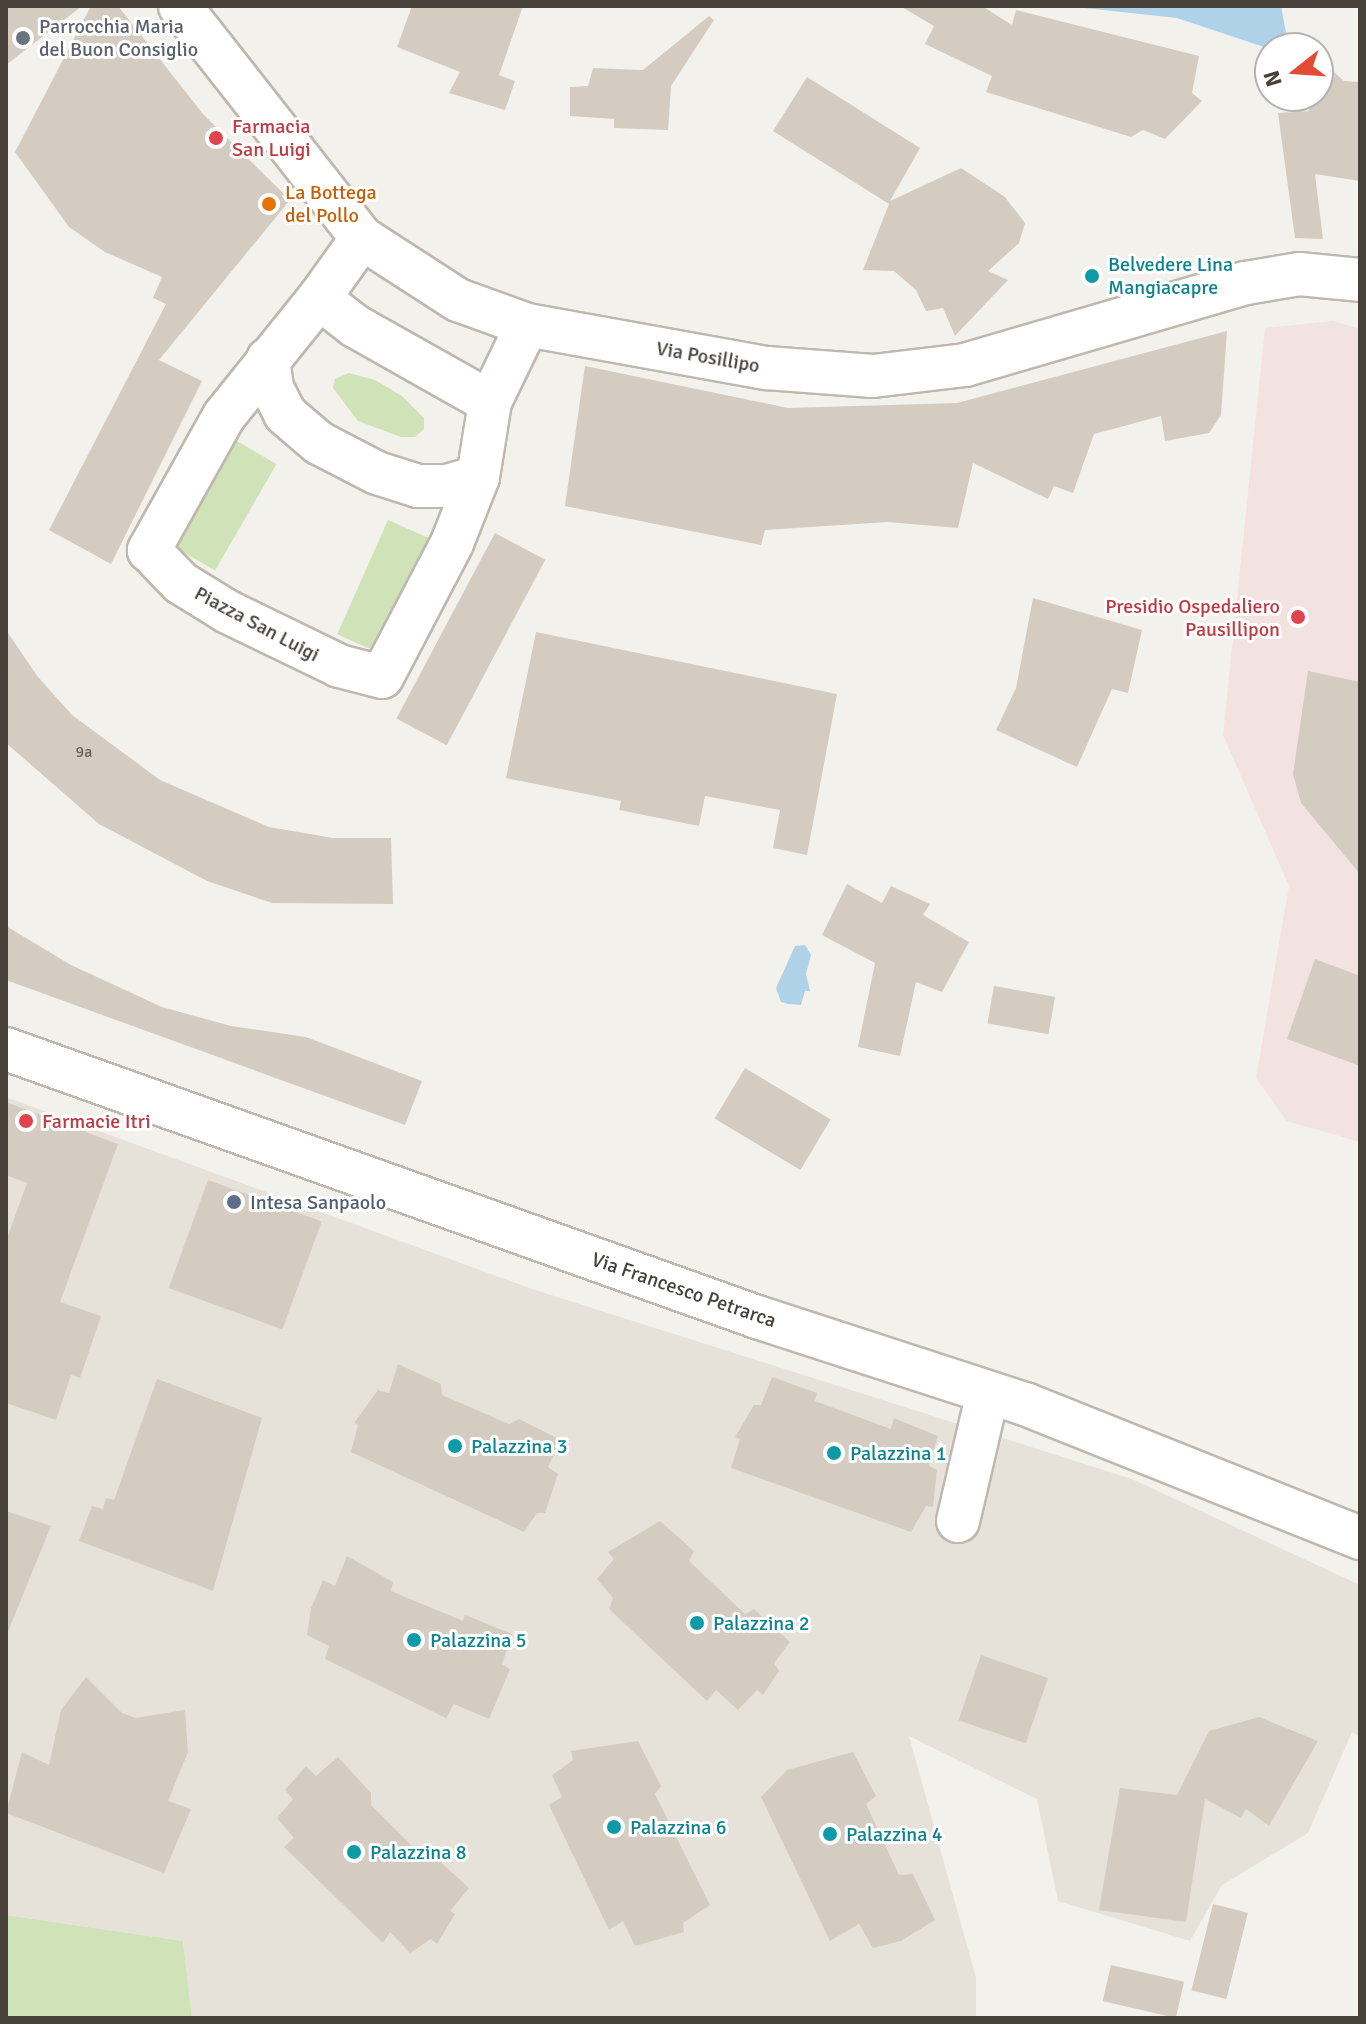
<!DOCTYPE html>
<style>
body{margin:0}
#map{position:relative;width:1366px;height:2024px;overflow:hidden;background:#f3f1eb;font-family:Signika,sans-serif}
div>[style]{position:absolute}
[style*='--x']{left:calc(var(--x)*1px);top:calc(var(--y)*1px);width:calc(var(--w)*1px);rotate:calc(var(--a)*1deg)}
.residential>*{inset:0;background:#e7e2d9}
.medical>*{inset:0;background:#f2e2e0}
.green>*{inset:0;background:#d0e3b8;transform-origin:0 0}
.water>*{inset:0;background:#afd2e9}
.building>*{inset:0;background:#d4ccc1;transform-origin:0 0}
.roads{filter:drop-shadow(2px 0 #beb8ae) drop-shadow(-2px 0 #beb8ae) drop-shadow(0 2px #beb8ae) drop-shadow(0 -2px #beb8ae)}
.minor>*{height:42px;margin:-21px;padding:0 21px;transform-origin:21px;border-radius:21px;background:#fff}
.dots>*{width:22px;height:22px;translate:-50% -50%;box-sizing:border-box;border:4px solid #fff;border-radius:50%}
span{translate:-50% -50%;white-space:nowrap;text-align:center;line-height:1.15;-webkit-text-stroke:6px #fff;paint-order:stroke}
.number-label{font-size:16px;color:#6a645b}
.number-label span{-webkit-text-stroke-width:0}
.worship-label{font-size:20px;color:#5b616d}
.left{translate:0 -50%;text-align:left}
.health-label{font-size:20px;color:#be3a42}
.right{translate:-100% -50%;text-align:right}
.food-label{font-size:20px;color:#c56008}
.culture-label{font-size:20px;color:#0d838f}
.street-label{font-size:20px;color:#474139}
.service-label{font-size:20px;color:#4e5e75}
.frame{position:absolute;inset:0;border:8px solid #474139;pointer-events:none}
.north{position:absolute;left:1254px;top:32px;width:80px;height:80px;box-sizing:border-box;background:#fff;border:2px solid #b5b3b0;border-radius:50%;rotate:253deg;font-size:22px;font-weight:700;line-height:32px;text-align:center;color:#474139}
.north::after{content:'';display:block;margin:auto;width:28px;height:36px;background:#e24b34;clip-path:polygon(50% 0,100% 100%,50% 72%,0 100%)}
</style>
<div id="map">
<div class="residential">
<div style="clip-path:polygon(6px 1097px,532px 1289px,1132px 1479px,1360px 1585px,1360px 1737px,1352px 1732px,1308px 1833px,1222px 1885px,1190px 1941px,1058px 1901px,1037px 1799px,909px 1736px,976px 1978px,976px 2018px,192px 2018px,183px 1941px,6px 1915px)"></div>
</div>
<div class="medical">
<div style="clip-path:polygon(1333px 321px,1360px 329px,1360px 1142px,1287px 1121px,1256px 1078px,1289px 886px,1223px 735px,1265px 328px)"></div>
</div>
<div class="green">
<div style="clip-path:polygon(349px 373px,375px 380px,402px 396px,424px 418px,424px 429px,415px 437px,401px 437px,358px 421px,333px 388px,335px 379px)"></div>
<div style="left:235px;top:440px;width:48px;height:123px;rotate:30deg"></div>
<div style="left:388px;top:520px;width:47px;height:125px;rotate:24deg"></div>
<div style="clip-path:polygon(6px 1915px,183px 1941px,192px 2018px,6px 2018px)"></div>
</div>
<div class="water">
<div style="clip-path:polygon(1066px 6px,1281px 6px,1289px 48px,1270px 49px,1177px 18px)"></div>
<div style="clip-path:polygon(805px 945px,811px 955px,806px 974px,810px 991px,805px 991px,801px 1005px,788px 1004px,781px 1002px,776px 988px,795px 946px)"></div>
</div>
<div class="building">
<div style="clip-path:polygon(6px 6px,82px 6px,6px 65px)"></div>
<div style="clip-path:polygon(91px 6px,118px 6px,203px 114px,290px 200px,159px 360px,202px 381px,111px 564px,49px 530px,166px 304px,153px 298px,162px 277px,105px 252px,69px 227px,15px 152px)"></div>
<div style="clip-path:polygon(412px 6px,523px 6px,499px 75px,515px 81px,505px 110px,449px 93px,460px 72px,397px 47px)"></div>
<div style="clip-path:polygon(900px 6px,982px 6px,1012px 25px,1016px 10px,1199px 56px,1192px 93px,1202px 101px,1165px 139px,1143px 130px,1131px 137px,986px 92px,992px 76px,925px 44px,934px 26px)"></div>
<div style="clip-path:polygon(709px 16px,714px 20px,671px 86px,668px 130px,614px 128px,614px 119px,570px 116px,570px 87px,588px 86px,593px 68px,643px 70px)"></div>
<div style="clip-path:polygon(1318px 58px,1344px 81px,1360px 82px,1360px 181px,1315px 174px,1323px 239px,1295px 238px,1278px 113px,1309px 111px,1307px 96px,1318px 96px)"></div>
<div style="clip-path:polygon(807px 77px,920px 148px,890px 201px,961px 168px,1005px 197px,1025px 223px,1019px 243px,988px 271px,1008px 280px,955px 336px,943px 308px,926px 311px,916px 290px,894px 271px,863px 270px,889px 204px,773px 131px)"></div>
<div style="clip-path:polygon(1227px 331px,1221px 415px,1209px 433px,1165px 441px,1161px 416px,1094px 434px,1073px 493px,1054px 486px,1048px 499px,973px 463px,958px 528px,887px 522px,765px 530px,761px 545px,565px 506px,585px 366px,788px 408px,957px 403px)"></div>
<div style="left:495px;top:533px;width:57px;height:210px;rotate:28deg"></div>
<div style="clip-path:polygon(1033px 598px,1142px 630px,1128px 693px,1112px 689px,1077px 767px,996px 730px,1016px 688px)"></div>
<div style="clip-path:polygon(6px 630px,38px 677px,72px 715px,160px 780px,269px 827px,333px 838px,391px 838px,393px 904px,272px 903px,207px 881px,99px 824px,6px 743px)"></div>
<div style="clip-path:polygon(536px 632px,837px 694px,807px 855px,773px 848px,780px 810px,705px 796px,699px 826px,619px 810px,621px 801px,506px 778px)"></div>
<div style="clip-path:polygon(1308px 671px,1360px 682px,1360px 874px,1301px 803px,1293px 774px)"></div>
<div style="clip-path:polygon(847px 884px,882px 903px,891px 886px,930px 904px,923px 915px,969px 942px,942px 992px,916px 982px,900px 1056px,858px 1047px,875px 963px,822px 935px)"></div>
<div style="clip-path:polygon(6px 926px,71px 965px,162px 1007px,231px 1026px,306px 1037px,422px 1081px,405px 1125px,6px 980px)"></div>
<div style="clip-path:polygon(1315px 959px,1360px 976px,1360px 1066px,1287px 1039px)"></div>
<div style="left:994px;top:986px;width:62px;height:38px;rotate:10deg"></div>
<div style="left:745px;top:1068px;width:100px;height:59px;rotate:31deg"></div>
<div style="clip-path:polygon(6px 1102px,118px 1144px,60px 1302px,101px 1316px,80px 1378px,71px 1375px,56px 1420px,6px 1403px,6px 1241px,27px 1183px,6px 1175px)"></div>
<div style="left:208px;top:1180px;width:121px;height:115px;rotate:20deg"></div>
<div style="clip-path:polygon(398px 1364px,441px 1384px,442px 1395px,509px 1424px,519px 1419px,561px 1440px,548px 1467px,558px 1474px,545px 1513px,537px 1513px,524px 1532px,351px 1452px,358px 1425px,354px 1423px,378px 1390px,389px 1393px)"></div>
<div style="clip-path:polygon(772px 1377px,817px 1393px,815px 1401px,891px 1429px,894px 1418px,938px 1436px,929px 1466px,937px 1470px,933px 1507px,926px 1506px,911px 1532px,731px 1468px,740px 1439px,735px 1437px,754px 1405px,761px 1405px)"></div>
<div style="clip-path:polygon(157px 1379px,262px 1418px,213px 1591px,79px 1541px,92px 1506px,103px 1509px,106px 1498px,114px 1500px)"></div>
<div style="clip-path:polygon(6px 1511px,51px 1526px,7px 1634px,6px 1633px)"></div>
<div style="clip-path:polygon(660px 1521px,694px 1551px,689px 1561px,745px 1614px,754px 1609px,790px 1642px,774px 1663px,779px 1671px,763px 1695px,757px 1690px,738px 1710px,716px 1690px,707px 1701px,609px 1609px,613px 1598px,597px 1579px,614px 1559px,608px 1552px)"></div>
<div style="clip-path:polygon(347px 1556px,393px 1582px,391px 1591px,463px 1621px,465px 1615px,512px 1634px,502px 1664px,510px 1669px,489px 1719px,454px 1704px,446px 1718px,325px 1659px,329px 1646px,307px 1635px,311px 1608px,323px 1580px,335px 1586px)"></div>
<div style="left:981px;top:1655px;width:71px;height:69px;rotate:19deg"></div>
<div style="clip-path:polygon(86px 1677px,122px 1713px,135px 1718px,185px 1710px,188px 1752px,168px 1801px,191px 1809px,164px 1873px,6px 1813px,22px 1752px,49px 1765px,61px 1710px)"></div>
<div style="clip-path:polygon(1259px 1717px,1318px 1741px,1269px 1826px,1246px 1809px,1241px 1818px,1205px 1799px,1186px 1922px,1099px 1910px,1120px 1788px,1177px 1795px,1209px 1731px)"></div>
<div style="clip-path:polygon(638px 1741px,661px 1786px,655px 1794px,710px 1905px,683px 1923px,684px 1932px,635px 1946px,623px 1921px,609px 1930px,549px 1805px,562px 1797px,552px 1775px,573px 1760px,571px 1751px)"></div>
<div style="clip-path:polygon(853px 1752px,876px 1796px,866px 1804px,899px 1875px,913px 1874px,935px 1920px,901px 1941px,873px 1948px,859px 1924px,830px 1941px,761px 1797px,787px 1770px)"></div>
<div style="clip-path:polygon(338px 1757px,371px 1793px,371px 1805px,428px 1862px,435px 1857px,469px 1888px,450px 1911px,455px 1914px,437px 1944px,431px 1939px,410px 1953px,390px 1932px,383px 1943px,284px 1847px,294px 1838px,277px 1818px,293px 1799px,285px 1790px,306px 1766px,316px 1776px)"></div>
<div style="left:1213px;top:1904px;width:36px;height:89px;rotate:14deg"></div>
<div style="left:1111px;top:1965px;width:75px;height:37px;rotate:13deg"></div>
</div>
<div class="roads">
<div class="minor">
<div style="--x:180;--y:6;--w:295;--a:51.9"></div>
<div style="--x:362;--y:238;--w:114;--a:32.9"></div>
<div style="--x:458;--y:300;--w:73;--a:19.9"></div>
<div style="--x:527;--y:325;--w:244;--a:10.2"></div>
<div style="--x:767;--y:368;--w:106;--a:4.3"></div>
<div style="--x:873;--y:376;--w:93;--a:-6.8"></div>
<div style="--x:965;--y:365;--w:293;--a:-16.3"></div>
<div style="--x:1246;--y:283;--w:54;--a:-9.6"></div>
<div style="--x:1299;--y:274;--w:61;--a:5.6"></div>
<div style="--x:362;--y:238;--w:74;--a:125.6"></div>
<div style="--x:319;--y:298;--w:46;--a:37.9"></div>
<div style="--x:355;--y:326;--w:155;--a:29.4"></div>
<div style="--x:490;--y:402;--w:85;--a:-64.3"></div>
<div style="--x:319;--y:298;--w:151;--a:128.8"></div>
<div style="--x:224;--y:416;--w:154;--a:119.2"></div>
<div style="--x:149;--y:550;--w:46;--a:45.9"></div>
<div style="--x:181;--y:583;--w:55;--a:31.7"></div>
<div style="--x:228;--y:612;--w:123;--a:25.9"></div>
<div style="--x:339;--y:666;--w:44;--a:14.3"></div>
<div style="--x:382;--y:677;--w:151;--a:-62.4"></div>
<div style="--x:452;--y:543;--w:71;--a:-68.5"></div>
<div style="--x:478;--y:477;--w:76;--a:-80.9"></div>
<div style="--x:268;--y:359;--w:29;--a:82"></div>
<div style="--x:272;--y:388;--w:29;--a:63"></div>
<div style="--x:285;--y:414;--w:45;--a:40.5"></div>
<div style="--x:319;--y:443;--w:65;--a:27.3"></div>
<div style="--x:377;--y:473;--w:43;--a:17.6"></div>
<div style="--x:418;--y:486;--w:29;--a:0"></div>
<div style="--x:447;--y:486;--w:32;--a:-16"></div>
<div style="--x:6;--y:1049;--w:797;--a:19.64"></div>
<div style="--x:757;--y:1317;--w:282;--a:18"></div>
<div style="--x:1025;--y:1404;--w:361;--a:21.8"></div>
<div style="--x:958;--y:1521;--w:132;--a:-76.9"></div>
</div>
</div>
<div class="dots">
<div style="left:23px;top:38px;background:#6b7280"></div>
<div style="left:216px;top:138px;background:#e0444e"></div>
<div style="left:269px;top:204px;background:#e8710a"></div>
<div style="left:1092px;top:276px;background:#0f9aa8"></div>
<div style="left:1298px;top:617px;background:#e0444e"></div>
<div style="left:26px;top:1121px;background:#e0444e"></div>
<div style="left:234px;top:1202px;background:#5c6f8a"></div>
<div style="left:455px;top:1446px;background:#0f9aa8"></div>
<div style="left:834px;top:1453px;background:#0f9aa8"></div>
<div style="left:697px;top:1623px;background:#0f9aa8"></div>
<div style="left:414px;top:1640px;background:#0f9aa8"></div>
<div style="left:614px;top:1827px;background:#0f9aa8"></div>
<div style="left:830px;top:1834px;background:#0f9aa8"></div>
<div style="left:354px;top:1852px;background:#0f9aa8"></div>
</div>
<div class="number-label">
<span style="left:84px;top:752px">9a</span>
</div>
<div class="worship-label">
<span class="left" style="left:39px;top:38px">Parrocchia Maria<br>del Buon Consiglio</span>
</div>
<div class="health-label">
<span class="left" style="left:232px;top:138px">Farmacia<br>San Luigi</span>
<span class="right" style="left:1280px;top:618px">Presidio Ospedaliero<br>Pausillipon</span>
<span class="left" style="left:42px;top:1121px">Farmacie Itri</span>
</div>
<div class="food-label">
<span class="left" style="left:285px;top:204px">La Bottega<br>del Pollo</span>
</div>
<div class="culture-label">
<span class="left" style="left:1108px;top:276px">Belvedere Lina<br>Mangiacapre</span>
<span class="left" style="left:471px;top:1446px">Palazzina 3</span>
<span class="left" style="left:850px;top:1453px">Palazzina 1</span>
<span class="left" style="left:713px;top:1623px">Palazzina 2</span>
<span class="left" style="left:430px;top:1640px">Palazzina 5</span>
<span class="left" style="left:630px;top:1827px">Palazzina 6</span>
<span class="left" style="left:846px;top:1834px">Palazzina 4</span>
<span class="left" style="left:370px;top:1852px">Palazzina 8</span>
</div>
<div class="street-label">
<span style="left:708px;top:357px;rotate:10deg">Via Posillipo</span>
<span style="left:257px;top:624px;rotate:28deg">Piazza San Luigi</span>
<span style="left:684px;top:1290px;rotate:19deg">Via Francesco Petrarca</span>
</div>
<div class="service-label">
<span class="left" style="left:250px;top:1202px">Intesa Sanpaolo</span>
</div>
<div class="frame"></div>
<div class="north">N</div>
</div>
